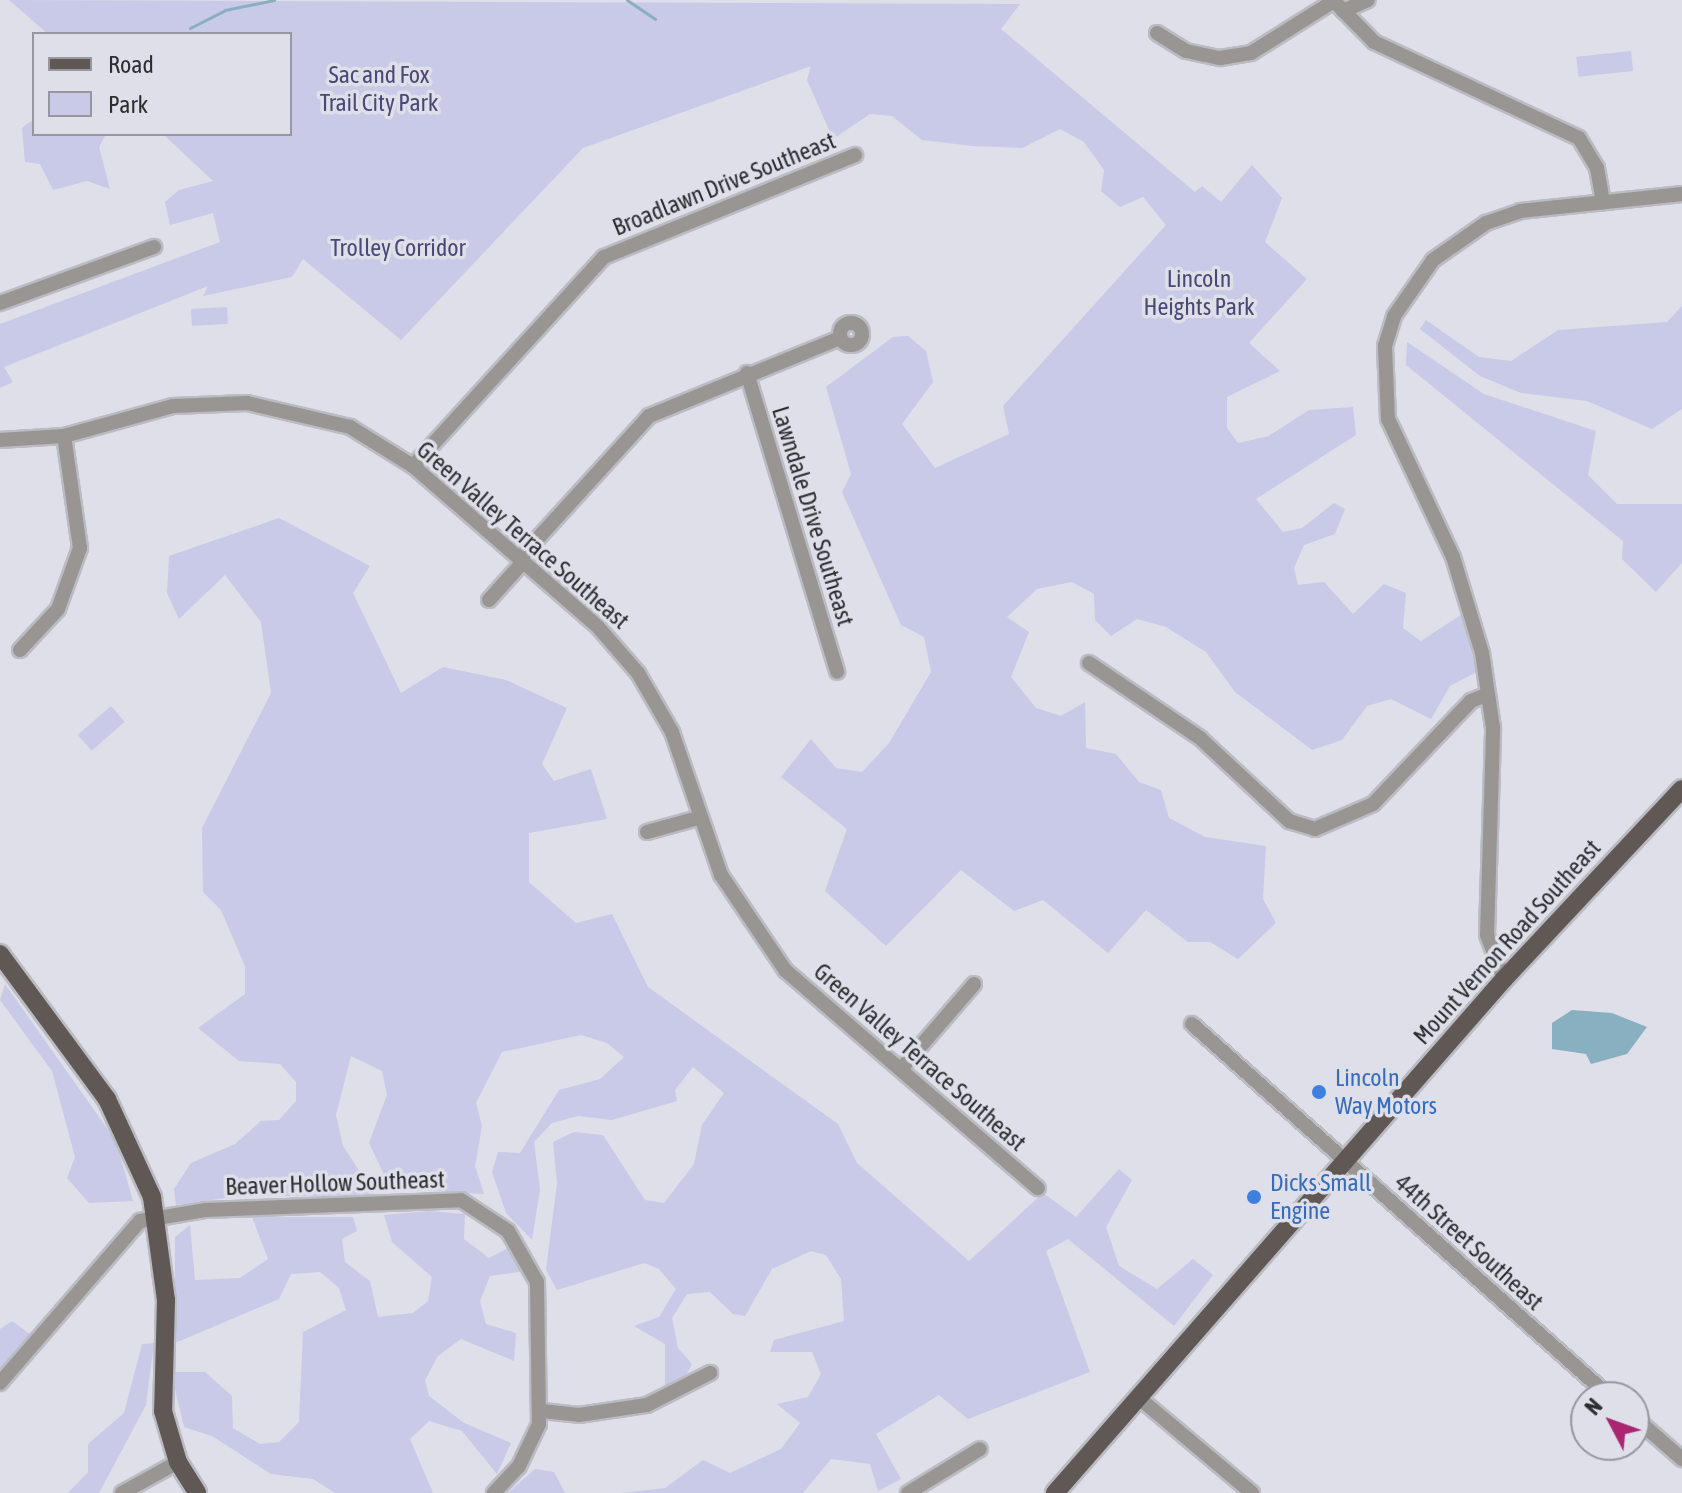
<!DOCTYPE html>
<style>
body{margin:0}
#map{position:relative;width:1682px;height:1493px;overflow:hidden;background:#dedfe8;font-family:"Asap Condensed",sans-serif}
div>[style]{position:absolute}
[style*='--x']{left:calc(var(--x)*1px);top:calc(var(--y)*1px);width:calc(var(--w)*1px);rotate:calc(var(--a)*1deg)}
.green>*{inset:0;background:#c8cae8;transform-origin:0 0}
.water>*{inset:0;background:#89b0c0}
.stream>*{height:3px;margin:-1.5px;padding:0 1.5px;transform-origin:1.5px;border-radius:1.5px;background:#89b0c0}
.roads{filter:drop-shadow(2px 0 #bbbbc3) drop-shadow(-2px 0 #bbbbc3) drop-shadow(0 2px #bbbbc3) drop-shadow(0 -2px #bbbbc3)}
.minor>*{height:14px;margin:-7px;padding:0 7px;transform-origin:7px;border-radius:7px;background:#999593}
.minor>.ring{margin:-7px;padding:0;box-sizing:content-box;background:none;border:14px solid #999593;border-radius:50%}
.major>*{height:18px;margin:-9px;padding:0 9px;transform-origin:9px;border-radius:9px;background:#5f5855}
.dots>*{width:22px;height:22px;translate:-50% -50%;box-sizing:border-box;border:4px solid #dedfe8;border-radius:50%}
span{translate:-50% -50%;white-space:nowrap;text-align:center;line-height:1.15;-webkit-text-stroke:7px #dedfe8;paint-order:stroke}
.park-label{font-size:24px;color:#494978}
.street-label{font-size:24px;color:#2d2d31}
.shop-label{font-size:24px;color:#366cbe}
.left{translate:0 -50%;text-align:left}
.legend{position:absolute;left:32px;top:32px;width:260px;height:104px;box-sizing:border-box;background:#dedfe8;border:2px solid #97989f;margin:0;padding:10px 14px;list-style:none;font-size:24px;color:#2d2d31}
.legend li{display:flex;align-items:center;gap:16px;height:40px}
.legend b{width:40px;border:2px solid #97989f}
.north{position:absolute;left:1570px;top:1381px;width:80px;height:80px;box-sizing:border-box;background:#dedfe8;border:2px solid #97989f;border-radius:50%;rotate:311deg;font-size:22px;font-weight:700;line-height:32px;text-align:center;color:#2d2d31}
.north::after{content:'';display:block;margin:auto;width:28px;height:36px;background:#aa2670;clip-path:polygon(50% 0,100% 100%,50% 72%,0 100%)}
</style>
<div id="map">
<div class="green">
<div style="clip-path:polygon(9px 0,1020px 4px,1001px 29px,1195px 192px,1202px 186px,1221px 202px,1252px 165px,1282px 198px,1265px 242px,1307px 279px,1249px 343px,1280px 371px,1227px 397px,1227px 428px,1238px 443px,1269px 436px,1309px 410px,1353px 407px,1356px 435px,1256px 499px,1283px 532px,1302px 528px,1334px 503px,1345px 509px,1335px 534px,1304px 545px,1294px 568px,1298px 585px,1324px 582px,1353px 614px,1384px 584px,1406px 593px,1403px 628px,1421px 641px,1462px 614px,1477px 672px,1450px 686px,1431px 719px,1391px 699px,1367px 706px,1342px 740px,1312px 750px,1235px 692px,1206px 652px,1166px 627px,1137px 619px,1111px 636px,1095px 620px,1094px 594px,1072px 582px,1037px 589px,1007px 617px,1029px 632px,1011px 677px,1036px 708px,1061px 716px,1085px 702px,1086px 748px,1116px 754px,1139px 782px,1161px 790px,1169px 818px,1205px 837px,1266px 846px,1263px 899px,1276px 923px,1238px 959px,1210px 942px,1188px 942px,1146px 910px,1108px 953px,1043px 900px,1014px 911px,961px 870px,886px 946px,825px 891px,847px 829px,781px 777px,811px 739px,836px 768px,862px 772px,889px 743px,931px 672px,924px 637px,901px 625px,842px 492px,851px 474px,826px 387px,893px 337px,908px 336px,926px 351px,933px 382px,902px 424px,935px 468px,1009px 434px,1003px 406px,1166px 225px,1143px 197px,1120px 207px,1101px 191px,1104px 170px,1084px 142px,1060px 129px,1022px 148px,973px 146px,922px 140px,892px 116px,870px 114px,833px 139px,807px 80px,811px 66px,583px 148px,401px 340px,303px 259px,292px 277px,203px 296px,208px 286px,4px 367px,13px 382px,0 388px,0 324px,220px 242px,213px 213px,170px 225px,165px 202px,179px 190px,213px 181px,163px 134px,290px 134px,290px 34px,48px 34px)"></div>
<div style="left:1631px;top:51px;width:20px;height:55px;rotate:84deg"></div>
<div style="clip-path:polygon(34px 119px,34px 134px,106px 134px,99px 147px,110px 189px,87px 181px,53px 190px,40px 164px,25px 162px,22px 128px)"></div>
<div style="clip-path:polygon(1682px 306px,1682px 409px,1652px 429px,1587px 401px,1521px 393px,1480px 376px,1420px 329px,1426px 320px,1479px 357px,1511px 361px,1558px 330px,1667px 322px)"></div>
<div style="left:227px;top:307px;width:17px;height:36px;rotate:87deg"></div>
<div style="clip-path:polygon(1407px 342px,1484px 394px,1596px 431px,1588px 475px,1617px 504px,1682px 504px,1682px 563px,1656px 592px,1622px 559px,1623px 541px,1406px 365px)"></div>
<div style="clip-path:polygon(279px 518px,370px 566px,353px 593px,401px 693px,443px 667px,506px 680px,567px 708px,542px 764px,554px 781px,591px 769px,607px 819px,529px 833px,529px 882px,576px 923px,612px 914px,648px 987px,838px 1124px,857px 1163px,969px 1261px,1043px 1193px,1076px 1217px,1119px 1169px,1132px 1180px,1106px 1227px,1119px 1266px,1157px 1289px,1193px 1259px,1213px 1275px,1174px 1326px,1068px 1239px,1046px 1251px,1090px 1372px,968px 1419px,939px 1395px,876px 1434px,901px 1479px,878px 1491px,870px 1464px,831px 1459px,803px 1493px,621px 1493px,665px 1488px,703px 1460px,730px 1473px,781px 1449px,800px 1423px,777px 1404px,808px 1397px,821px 1374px,812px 1352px,770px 1352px,774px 1340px,844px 1321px,841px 1279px,826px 1255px,811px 1251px,772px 1269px,745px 1316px,733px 1314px,710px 1292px,687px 1294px,672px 1318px,678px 1348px,692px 1364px,683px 1381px,665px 1386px,665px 1344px,634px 1326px,659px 1317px,676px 1289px,659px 1269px,644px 1263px,557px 1290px,546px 1270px,557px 1183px,553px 1142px,574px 1132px,603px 1135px,645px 1200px,664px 1203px,694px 1164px,702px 1125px,724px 1093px,693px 1067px,675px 1090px,677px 1101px,612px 1120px,578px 1116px,552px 1123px,534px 1142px,540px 1190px,532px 1240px,506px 1213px,492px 1172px,498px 1152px,520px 1153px,559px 1090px,600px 1079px,624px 1057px,607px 1043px,581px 1035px,502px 1052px,476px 1103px,482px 1126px,475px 1166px,484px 1194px,391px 1189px,369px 1143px,387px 1095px,382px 1071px,351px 1056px,336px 1115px,343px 1146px,377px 1198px,247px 1195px,176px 1205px,174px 1189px,191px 1163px,235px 1144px,261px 1121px,279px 1120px,296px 1101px,296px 1082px,280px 1064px,239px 1061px,198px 1028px,245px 994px,245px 966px,221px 910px,203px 892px,202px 828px,271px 693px,261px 622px,225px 575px,179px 619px,167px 593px,169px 556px)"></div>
<div style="left:111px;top:706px;width:21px;height:44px;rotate:49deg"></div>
<div style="clip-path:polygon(5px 984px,116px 1141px,133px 1201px,89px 1203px,67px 1178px,75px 1157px,52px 1071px,0 1000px)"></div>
<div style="clip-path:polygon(429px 1211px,465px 1214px,464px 1239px,489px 1258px,510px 1247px,520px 1272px,490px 1276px,480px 1301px,486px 1324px,516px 1333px,514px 1361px,461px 1339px,438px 1356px,425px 1380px,429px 1396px,464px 1423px,511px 1443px,497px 1474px,462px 1431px,429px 1421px,410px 1439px,433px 1493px,335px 1493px,313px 1479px,271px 1474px,212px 1436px,184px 1427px,171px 1372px,205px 1372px,232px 1396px,233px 1428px,260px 1444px,279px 1442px,299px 1422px,303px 1332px,346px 1310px,339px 1288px,320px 1272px,291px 1274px,279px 1299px,175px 1343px,175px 1237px,190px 1225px,195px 1280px,240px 1278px,268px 1259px,252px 1217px,353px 1217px,357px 1231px,342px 1239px,345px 1262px,370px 1281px,378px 1317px,413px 1313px,428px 1301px,432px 1277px,392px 1242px,384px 1215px)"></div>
<div style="clip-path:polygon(12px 1321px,31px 1335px,0 1369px,0 1329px)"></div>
<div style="clip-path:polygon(154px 1343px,146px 1405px,99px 1493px,68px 1493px,88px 1472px,88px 1444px,124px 1413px,142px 1344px)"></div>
<div style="clip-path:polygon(535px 1469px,554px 1472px,565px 1493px,508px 1493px)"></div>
</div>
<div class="water">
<div style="clip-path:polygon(1572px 1010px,1612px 1013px,1647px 1027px,1627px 1054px,1591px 1064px,1586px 1054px,1552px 1049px,1552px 1023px)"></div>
</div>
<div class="stream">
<div style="--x:627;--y:0;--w:34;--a:34"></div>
<div style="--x:190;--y:28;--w:39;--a:-27"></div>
<div style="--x:225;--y:10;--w:50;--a:-11.5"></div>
</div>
<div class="roads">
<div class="minor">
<div style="--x:1333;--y:0;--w:59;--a:45.7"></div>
<div style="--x:1374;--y:42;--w:226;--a:25.1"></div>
<div style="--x:1579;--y:138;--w:35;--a:59"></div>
<div style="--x:1597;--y:168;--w:35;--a:80"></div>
<div style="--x:1343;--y:11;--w:27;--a:-24"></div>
<div style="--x:1157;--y:33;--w:34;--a:32"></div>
<div style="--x:1186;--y:51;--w:35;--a:12"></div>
<div style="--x:1220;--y:58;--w:31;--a:-9"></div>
<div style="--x:1251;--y:53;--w:98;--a:-32.1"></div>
<div style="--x:0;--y:303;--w:164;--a:-20"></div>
<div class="ring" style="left:840px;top:323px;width:8px;height:8px"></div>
<div style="--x:747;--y:373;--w:312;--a:73.2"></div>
<div style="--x:0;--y:440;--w:64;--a:-3.6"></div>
<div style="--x:64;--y:436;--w:113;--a:-15.4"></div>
<div style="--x:173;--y:406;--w:74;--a:-2.3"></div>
<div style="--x:247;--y:403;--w:106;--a:13.1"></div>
<div style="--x:350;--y:427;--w:74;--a:31.8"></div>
<div style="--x:413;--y:466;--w:245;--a:41"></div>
<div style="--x:598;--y:627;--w:61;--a:49"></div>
<div style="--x:638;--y:673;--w:68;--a:60"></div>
<div style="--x:672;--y:732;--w:151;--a:71.1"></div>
<div style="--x:721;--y:875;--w:115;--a:56"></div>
<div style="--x:785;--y:970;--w:334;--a:40.8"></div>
<div style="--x:413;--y:466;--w:283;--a:-47.6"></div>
<div style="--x:604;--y:257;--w:271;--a:-22.1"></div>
<div style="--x:520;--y:558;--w:192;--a:-47.7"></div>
<div style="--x:649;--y:416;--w:206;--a:-22.2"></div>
<div style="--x:489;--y:600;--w:52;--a:-48.1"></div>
<div style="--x:20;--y:650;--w:56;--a:-47.2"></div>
<div style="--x:58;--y:609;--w:65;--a:-70.2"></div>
<div style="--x:80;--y:548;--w:113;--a:-98.1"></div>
<div style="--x:1089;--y:663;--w:134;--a:34"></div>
<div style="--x:1200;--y:738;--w:122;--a:43"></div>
<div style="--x:1289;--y:821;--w:27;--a:17"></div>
<div style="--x:1315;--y:829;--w:63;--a:-23.3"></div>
<div style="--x:1373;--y:804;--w:142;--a:-46.4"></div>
<div style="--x:1471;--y:701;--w:18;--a:-22"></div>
<div style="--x:647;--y:832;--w:53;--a:-15.4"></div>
<div style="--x:1504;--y:979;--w:47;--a:-111.1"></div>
<div style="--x:1487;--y:935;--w:207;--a:-88.3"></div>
<div style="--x:1493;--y:728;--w:76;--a:-98.3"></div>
<div style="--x:1482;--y:653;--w:100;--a:-106.8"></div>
<div style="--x:1453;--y:557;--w:153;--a:-115.2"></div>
<div style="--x:1388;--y:419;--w:73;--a:-92.4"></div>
<div style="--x:1385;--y:346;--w:31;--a:-73"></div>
<div style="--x:1394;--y:316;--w:68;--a:-55.1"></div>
<div style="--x:1433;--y:260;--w:65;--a:-34.9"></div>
<div style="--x:1486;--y:223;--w:36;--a:-19"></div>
<div style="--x:1520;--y:211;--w:163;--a:-6"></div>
<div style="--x:1192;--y:1024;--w:560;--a:41.74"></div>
<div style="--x:901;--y:1069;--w:112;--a:-49.3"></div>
<div style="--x:0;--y:1383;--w:214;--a:-49.2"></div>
<div style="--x:140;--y:1221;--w:67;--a:-9.5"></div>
<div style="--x:206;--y:1210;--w:255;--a:-2.2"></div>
<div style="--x:461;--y:1200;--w:56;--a:33.4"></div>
<div style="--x:508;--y:1231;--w:59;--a:60.4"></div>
<div style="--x:537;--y:1282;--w:142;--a:89.2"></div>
<div style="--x:539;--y:1424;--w:47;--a:115.5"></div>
<div style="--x:519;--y:1466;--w:37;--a:133"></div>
<div style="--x:1138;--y:1397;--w:149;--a:40.1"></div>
<div style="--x:542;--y:1411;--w:37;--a:6"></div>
<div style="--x:579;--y:1415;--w:69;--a:-8.4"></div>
<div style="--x:647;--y:1405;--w:71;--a:-26.9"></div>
<div style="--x:1634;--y:1417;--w:64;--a:41.2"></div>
<div style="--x:122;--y:1493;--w:64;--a:-29"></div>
<div style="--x:908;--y:1493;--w:84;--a:-31.4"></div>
</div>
<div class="major">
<div style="--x:0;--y:954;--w:180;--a:53.6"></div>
<div style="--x:107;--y:1099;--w:108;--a:65.3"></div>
<div style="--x:152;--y:1197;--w:104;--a:82.3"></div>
<div style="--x:166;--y:1300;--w:111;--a:91.5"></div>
<div style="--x:163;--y:1411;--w:53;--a:73.6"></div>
<div style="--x:178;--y:1462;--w:36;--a:58"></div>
<div style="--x:1055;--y:1493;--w:682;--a:-48.86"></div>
<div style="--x:1504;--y:979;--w:260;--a:-46.9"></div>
</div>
</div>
<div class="dots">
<div style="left:1319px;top:1092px;background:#3f7fe0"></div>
<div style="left:1254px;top:1197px;background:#3f7fe0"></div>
</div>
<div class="park-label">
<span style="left:379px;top:89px">Sac and Fox<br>Trail City Park</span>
<span style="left:398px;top:248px">Trolley Corridor</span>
<span style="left:1199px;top:293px">Lincoln<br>Heights Park</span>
</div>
<div class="street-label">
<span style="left:724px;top:184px;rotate:-22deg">Broadlawn Drive Southeast</span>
<span style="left:813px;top:516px;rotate:73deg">Lawndale Drive Southeast</span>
<span style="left:523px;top:535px;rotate:41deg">Green Valley Terrace Southeast</span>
<span style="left:1507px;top:942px;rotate:-48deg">Mount Vernon Road Southeast</span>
<span style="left:920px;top:1057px;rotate:41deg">Green Valley Terrace Southeast</span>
<span style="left:335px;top:1183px;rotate:-2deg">Beaver Hollow Southeast</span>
<span style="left:1469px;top:1242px;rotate:42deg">44th Street Southeast</span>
</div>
<div class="shop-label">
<span class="left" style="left:1335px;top:1092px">Lincoln<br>Way Motors</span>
<span class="left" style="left:1270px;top:1197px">Dicks Small<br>Engine</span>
</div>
<ul class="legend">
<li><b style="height:10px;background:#5f5855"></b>Road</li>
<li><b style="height:22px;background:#c8cae8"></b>Park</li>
</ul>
<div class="north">N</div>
</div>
